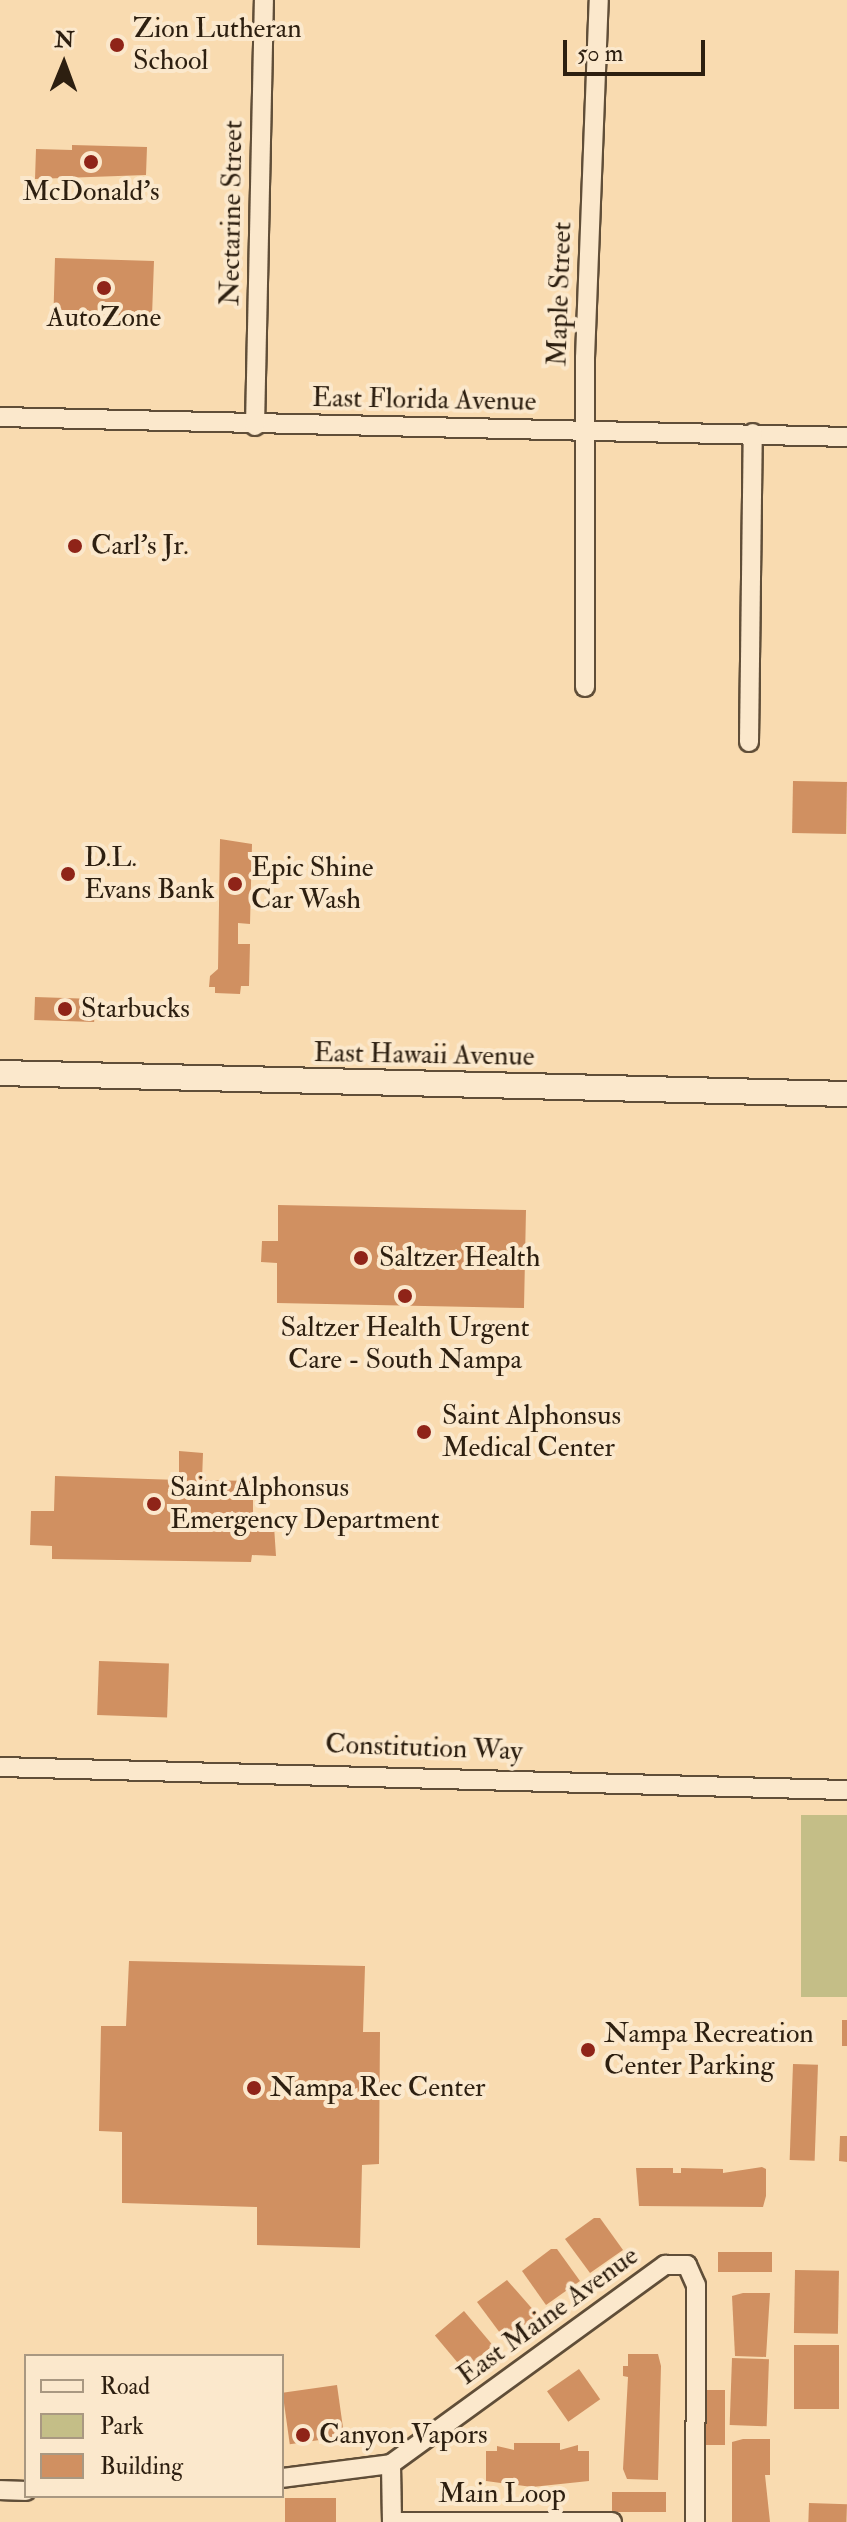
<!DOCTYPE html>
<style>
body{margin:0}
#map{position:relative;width:847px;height:2522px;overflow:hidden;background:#f9dbb0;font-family:"IM FELL Double Pica",serif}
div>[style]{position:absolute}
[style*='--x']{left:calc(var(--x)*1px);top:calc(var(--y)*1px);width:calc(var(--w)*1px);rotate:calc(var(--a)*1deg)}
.green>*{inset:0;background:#c4be87;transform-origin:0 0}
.building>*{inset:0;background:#d09061;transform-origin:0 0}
.roads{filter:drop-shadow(2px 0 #604e38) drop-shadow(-2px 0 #604e38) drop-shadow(0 2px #604e38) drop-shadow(0 -2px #604e38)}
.minor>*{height:18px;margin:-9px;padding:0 9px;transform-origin:9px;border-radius:9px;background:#fbe8cc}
.tertiary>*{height:24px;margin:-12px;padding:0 12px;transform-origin:12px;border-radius:12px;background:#fbe8cc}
.dots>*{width:22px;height:22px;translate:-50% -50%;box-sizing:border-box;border:4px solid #fbe8cc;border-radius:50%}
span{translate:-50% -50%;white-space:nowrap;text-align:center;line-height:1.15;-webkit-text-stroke:8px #fbe8cc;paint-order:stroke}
.poi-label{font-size:28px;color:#2d1f10}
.left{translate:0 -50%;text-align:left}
.street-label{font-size:28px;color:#2d1f10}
.legend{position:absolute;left:24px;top:2354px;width:260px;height:144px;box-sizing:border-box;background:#fbe8cc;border:2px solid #a99881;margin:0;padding:10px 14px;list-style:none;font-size:24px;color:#2d1f10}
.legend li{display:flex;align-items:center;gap:16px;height:40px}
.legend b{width:40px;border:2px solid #a99881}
.north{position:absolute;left:24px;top:24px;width:80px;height:80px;-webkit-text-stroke:6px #fbe8cc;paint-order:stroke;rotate:1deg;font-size:22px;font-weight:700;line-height:32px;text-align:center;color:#2d1f10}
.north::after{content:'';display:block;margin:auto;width:28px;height:36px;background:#2d1f10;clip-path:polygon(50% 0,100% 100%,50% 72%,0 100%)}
.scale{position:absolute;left:563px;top:40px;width:142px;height:36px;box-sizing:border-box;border:4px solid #2d1f10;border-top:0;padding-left:10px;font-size:24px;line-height:28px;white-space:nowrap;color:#2d1f10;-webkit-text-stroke:6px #fbe8cc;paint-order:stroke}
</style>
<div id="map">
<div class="green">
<div style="left:801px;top:1815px;width:46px;height:182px"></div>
</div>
<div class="building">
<div style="clip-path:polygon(72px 145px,147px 147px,146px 175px,35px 179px,36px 149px,72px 150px)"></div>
<div style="clip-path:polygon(55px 258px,154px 261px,152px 316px,76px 314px,53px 329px)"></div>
<div style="left:793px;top:781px;width:54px;height:52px;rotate:1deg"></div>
<div style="clip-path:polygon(220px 839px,252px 844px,250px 924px,238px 923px,238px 944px,250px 944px,249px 986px,241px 986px,240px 994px,215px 993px,215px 987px,209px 987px,210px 976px,218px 969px)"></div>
<div style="left:35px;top:997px;width:60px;height:23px;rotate:2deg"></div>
<div style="clip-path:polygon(278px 1205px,526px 1210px,524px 1308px,277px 1303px,277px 1263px,261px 1262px,262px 1241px,278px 1241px)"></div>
<div style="clip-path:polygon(179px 1451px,203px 1453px,202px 1480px,253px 1481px,253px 1524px,274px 1526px,276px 1556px,252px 1555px,251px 1562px,52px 1559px,52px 1546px,30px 1545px,31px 1511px,54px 1511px,55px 1476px,179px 1480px)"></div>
<div style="left:99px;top:1661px;width:70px;height:54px;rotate:2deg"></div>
<div style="clip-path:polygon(129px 1961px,365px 1966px,363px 2032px,380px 2032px,379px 2164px,362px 2165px,360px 2248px,257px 2245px,257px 2207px,122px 2203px,122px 2132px,99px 2131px,101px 2026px,126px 2026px)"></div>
<div style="left:842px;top:2020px;width:5px;height:26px"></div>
<div style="left:793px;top:2064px;width:25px;height:96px;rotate:2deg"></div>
<div style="clip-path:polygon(840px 2136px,847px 2136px,847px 2162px,839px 2161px)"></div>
<div style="clip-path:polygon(636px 2168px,673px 2168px,673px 2173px,681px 2173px,681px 2168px,723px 2169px,723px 2173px,762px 2167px,766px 2169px,766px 2196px,763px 2207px,639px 2206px)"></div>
<div style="clip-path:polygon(594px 2218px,600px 2218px,623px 2250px,590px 2273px,565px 2239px)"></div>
<div style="clip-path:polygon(551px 2249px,557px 2249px,580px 2281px,546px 2305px,522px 2271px)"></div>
<div style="left:718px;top:2252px;width:54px;height:20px"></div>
<div style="left:795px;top:2270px;width:44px;height:63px;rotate:1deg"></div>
<div style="clip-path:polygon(507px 2280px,536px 2313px,530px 2322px,503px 2337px,477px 2302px)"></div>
<div style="clip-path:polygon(743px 2293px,770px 2293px,766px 2357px,735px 2356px,732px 2296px)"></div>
<div style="left:464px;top:2311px;width:45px;height:38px;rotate:50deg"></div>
<div style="left:794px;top:2345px;width:45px;height:64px"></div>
<div style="clip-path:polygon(628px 2354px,658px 2354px,661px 2366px,658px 2480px,627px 2479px,623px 2469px,628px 2377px,623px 2376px,623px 2366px,628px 2366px)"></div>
<div style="left:732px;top:2358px;width:37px;height:67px;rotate:2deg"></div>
<div style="left:579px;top:2369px;width:37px;height:39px;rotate:55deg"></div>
<div style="left:337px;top:2385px;width:52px;height:55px;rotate:82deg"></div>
<div style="left:706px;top:2390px;width:19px;height:55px"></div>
<div style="clip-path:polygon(743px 2439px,770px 2439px,770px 2475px,765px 2475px,770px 2522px,732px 2522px,732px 2442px)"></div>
<div style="clip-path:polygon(514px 2443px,560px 2443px,560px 2450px,578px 2445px,578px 2451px,589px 2451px,589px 2481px,532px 2487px,486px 2481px,486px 2451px,497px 2451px,497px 2446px,514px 2450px)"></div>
<div style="left:612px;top:2492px;width:54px;height:20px"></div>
<div style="left:285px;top:2498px;width:51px;height:24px"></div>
<div style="left:809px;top:2503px;width:38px;height:19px;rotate:2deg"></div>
</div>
<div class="roads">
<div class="minor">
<div style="--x:0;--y:417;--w:847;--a:1.35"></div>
<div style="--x:255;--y:426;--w:426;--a:-88.8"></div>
<div style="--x:585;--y:687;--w:329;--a:-90"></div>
<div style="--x:585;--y:358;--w:358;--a:-87.8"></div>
<div style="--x:749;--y:742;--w:309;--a:-89.3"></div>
<div style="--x:0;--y:1767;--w:847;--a:1.56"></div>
<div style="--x:282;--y:2478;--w:110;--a:-7.3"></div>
<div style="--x:0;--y:2490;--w:26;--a:2"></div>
<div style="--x:612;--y:2522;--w:220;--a:180"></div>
<div style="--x:392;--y:2522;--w:58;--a:-91"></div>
<div style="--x:391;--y:2464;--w:339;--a:-36"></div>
<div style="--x:665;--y:2265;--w:22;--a:0"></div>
<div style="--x:687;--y:2265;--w:22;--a:66"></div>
<div style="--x:696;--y:2285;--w:237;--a:90.2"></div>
</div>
<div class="tertiary">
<div style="--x:0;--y:1073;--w:847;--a:1.42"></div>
</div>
</div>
<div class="dots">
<div style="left:117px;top:45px;background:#8f2418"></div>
<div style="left:91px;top:162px;background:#8f2418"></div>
<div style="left:104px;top:288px;background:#8f2418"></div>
<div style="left:75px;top:546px;background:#8f2418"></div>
<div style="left:68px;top:874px;background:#8f2418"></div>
<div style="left:235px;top:884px;background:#8f2418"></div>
<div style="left:65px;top:1009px;background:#8f2418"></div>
<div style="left:361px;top:1258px;background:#8f2418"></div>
<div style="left:405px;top:1296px;background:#8f2418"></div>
<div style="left:424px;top:1432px;background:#8f2418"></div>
<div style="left:154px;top:1504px;background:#8f2418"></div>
<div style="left:588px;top:2050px;background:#8f2418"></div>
<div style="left:254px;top:2088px;background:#8f2418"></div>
<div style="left:303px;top:2435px;background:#8f2418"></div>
</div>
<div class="poi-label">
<span class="left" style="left:133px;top:45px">Zion Lutheran<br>School</span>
<span style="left:91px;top:192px">McDonald's</span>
<span style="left:104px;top:318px">AutoZone</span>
<span class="left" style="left:91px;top:546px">Carl's Jr.</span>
<span class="left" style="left:84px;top:874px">D.L.<br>Evans Bank</span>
<span class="left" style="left:251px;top:884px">Epic Shine<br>Car Wash</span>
<span class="left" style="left:81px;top:1009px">Starbucks</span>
<span class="left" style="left:379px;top:1258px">Saltzer Health</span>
<span style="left:405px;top:1344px">Saltzer Health Urgent<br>Care - South Nampa</span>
<span class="left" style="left:442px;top:1432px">Saint Alphonsus<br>Medical Center</span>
<span class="left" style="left:170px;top:1504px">Saint Alphonsus<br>Emergency Department</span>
<span class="left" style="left:604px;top:2050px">Nampa Recreation<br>Center Parking</span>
<span class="left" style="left:270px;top:2088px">Nampa Rec Center</span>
<span class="left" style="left:319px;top:2435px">Canyon Vapors</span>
</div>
<div class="street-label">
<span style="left:232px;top:213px;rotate:-89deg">Nectarine Street</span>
<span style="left:560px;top:294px;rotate:-88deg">Maple Street</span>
<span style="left:424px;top:400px;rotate:1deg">East Florida Avenue</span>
<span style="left:424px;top:1055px;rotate:1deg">East Hawaii Avenue</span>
<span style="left:424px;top:1748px;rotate:2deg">Constitution Way</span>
<span style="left:548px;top:2316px;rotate:-36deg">East Maine Avenue</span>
<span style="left:502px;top:2494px">Main Loop</span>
</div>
<ul class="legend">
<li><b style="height:10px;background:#fbe8cc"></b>Road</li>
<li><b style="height:22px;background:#c4be87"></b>Park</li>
<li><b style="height:22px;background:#d09061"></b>Building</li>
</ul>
<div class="north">N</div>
<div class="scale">50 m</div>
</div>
